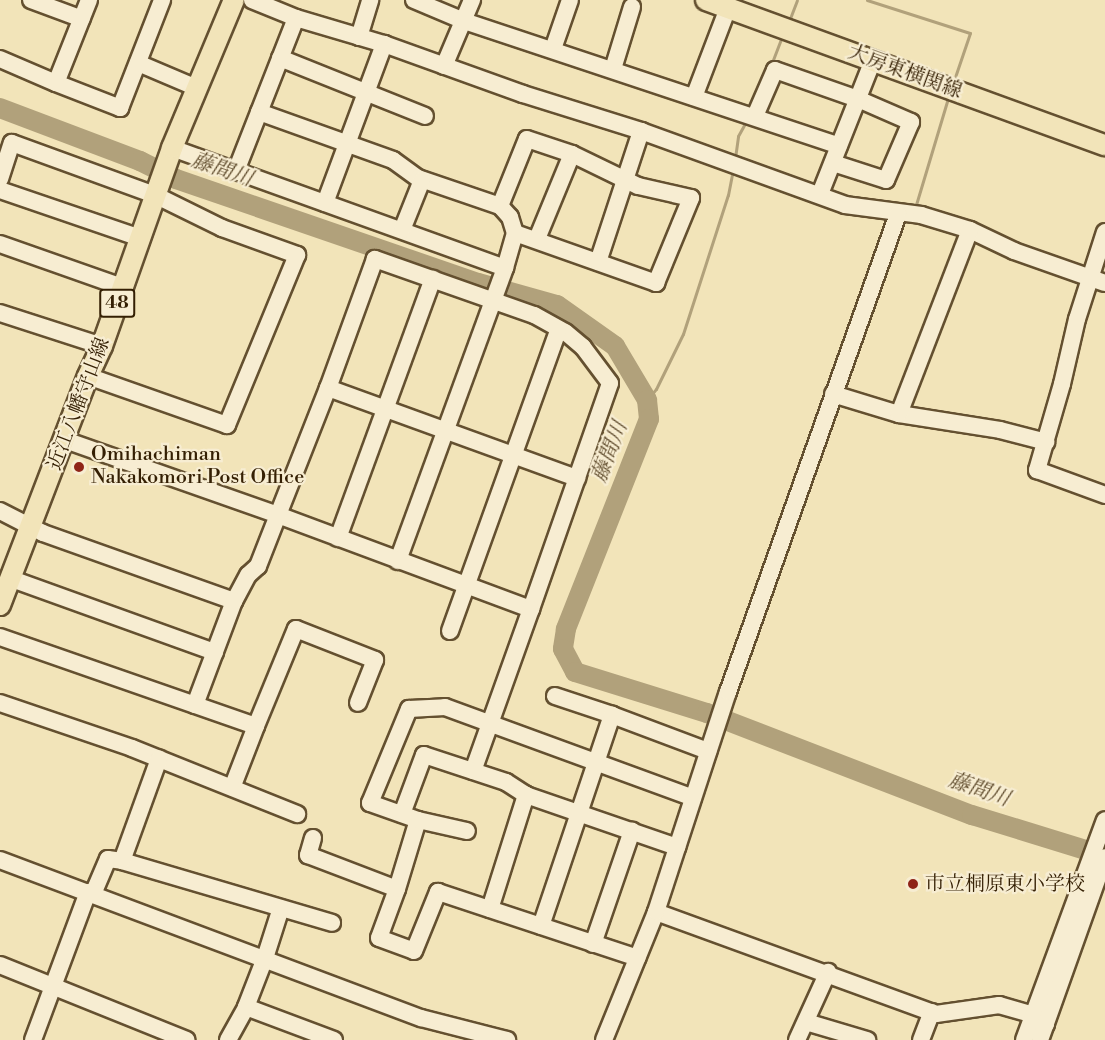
<!DOCTYPE html>
<meta charset="utf-8">
<style>
body{margin:0}
#map{position:relative;width:1105px;height:1040px;overflow:hidden;background:#f2e4b9;font-family:"Libre Bodoni","Noto Serif JP",serif}
div>[style]{position:absolute}
[style*='--x']{left:calc(var(--x)*1px);top:calc(var(--y)*1px);width:calc(var(--w)*1px);rotate:calc(var(--a)*1deg)}
.stream>*{height:3px;margin:-1.5px;padding:0 1.5px;transform-origin:1.5px;border-radius:1.5px;background:#b1a17b}
.river>*{height:20px;margin:-10px;padding:0 10px;transform-origin:10px;border-radius:10px;background:#b1a17b}
.roads{filter:drop-shadow(2px 0 #645030) drop-shadow(-2px 0 #645030) drop-shadow(0 2px #645030) drop-shadow(0 -2px #645030)}
.minor>*{height:16px;margin:-8px;padding:0 8px;transform-origin:8px;border-radius:8px;background:#f7edd2}
.major>*{height:20px;margin:-10px;padding:0 10px;transform-origin:10px;border-radius:10px;background:#f2e4b9}
.dots>*{width:16px;height:16px;translate:-50% -50%;box-sizing:border-box;border:3px solid #f7edd2;border-radius:50%}
span{translate:-50% -50%;white-space:nowrap;text-align:center;line-height:1.15;-webkit-text-stroke:4.5px #f7edd2;paint-order:stroke}
.shield-label span{padding:2px 4px;background:#f7edd2;border:2px solid;border-radius:4px;-webkit-text-stroke-width:0}
.shield-label{font-size:18px;color:#341f03;font-weight:700}
.street-label{font-size:20px;color:#341f03}
.poi-label{font-size:20px;color:#341f03}
.left{translate:0 -50%;text-align:left}
.water-label{font-size:21px;color:#604c2d;font-style:italic}
</style>
<div id="map">
<div class="stream">
<div style="--x:867;--y:0;--w:108;--a:17.8"></div>
<div style="--x:970;--y:33;--w:53;--a:108.8"></div>
<div style="--x:789;--y:21;--w:22;--a:-69"></div>
<div style="--x:771;--y:65;--w:30;--a:-69"></div>
<div style="--x:735;--y:158;--w:22;--a:-82"></div>
<div style="--x:738;--y:136;--w:18;--a:-61"></div>
<div style="--x:915;--y:208;--w:118;--a:-73.3"></div>
<div style="--x:988;--y:248;--w:14;--a:25"></div>
<div style="--x:1024;--y:263;--w:36;--a:19"></div>
<div style="--x:647;--y:400;--w:14;--a:-51"></div>
<div style="--x:656;--y:389;--w:61;--a:-63.9"></div>
<div style="--x:683;--y:334;--w:146;--a:-72.1"></div>
<div style="--x:728;--y:195;--w:25;--a:-79"></div>
</div>
<div class="river">
<div style="--x:0;--y:108;--w:150;--a:20.7"></div>
<div style="--x:140;--y:161;--w:40;--a:26.6"></div>
<div style="--x:176;--y:179;--w:319;--a:19"></div>
<div style="--x:478;--y:283;--w:82;--a:15.6"></div>
<div style="--x:557;--y:305;--w:71;--a:35.3"></div>
<div style="--x:615;--y:346;--w:63;--a:59.3"></div>
<div style="--x:647;--y:400;--w:19;--a:84"></div>
<div style="--x:649;--y:419;--w:226;--a:111.6"></div>
<div style="--x:566;--y:629;--w:20;--a:99"></div>
<div style="--x:563;--y:649;--w:26;--a:62"></div>
<div style="--x:575;--y:672;--w:138;--a:17.3"></div>
<div style="--x:707;--y:713;--w:284;--a:21.1"></div>
<div style="--x:972;--y:815;--w:139;--a:17.1"></div>
</div>
<div class="roads">
<div class="minor">
<div style="--x:31;--y:0;--w:54;--a:20.4"></div>
<div style="--x:89;--y:0;--w:89;--a:111.7"></div>
<div style="--x:56;--y:83;--w:69;--a:21.3"></div>
<div style="--x:120;--y:108;--w:116;--a:-68.7"></div>
<div style="--x:252;--y:0;--w:48;--a:22.2"></div>
<div style="--x:296;--y:18;--w:92;--a:16.5"></div>
<div style="--x:384;--y:44;--w:148;--a:19.8"></div>
<div style="--x:523;--y:94;--w:124;--a:17.4"></div>
<div style="--x:641;--y:131;--w:217;--a:19.9"></div>
<div style="--x:845;--y:205;--w:77;--a:7.5"></div>
<div style="--x:921;--y:215;--w:51;--a:17"></div>
<div style="--x:970;--y:230;--w:49;--a:25.5"></div>
<div style="--x:1014;--y:251;--w:96;--a:19.4"></div>
<div style="--x:414;--y:0;--w:54;--a:22.8"></div>
<div style="--x:464;--y:21;--w:395;--a:18.4"></div>
<div style="--x:359;--y:37;--w:39;--a:-73"></div>
<div style="--x:553;--y:49;--w:52;--a:-70.9"></div>
<div style="--x:280;--y:58;--w:156;--a:21.8"></div>
<div style="--x:0;--y:59;--w:61;--a:23.2"></div>
<div style="--x:138;--y:63;--w:64;--a:23"></div>
<div style="--x:444;--y:66;--w:72;--a:-67"></div>
<div style="--x:613;--y:69;--w:65;--a:-73"></div>
<div style="--x:694;--y:97;--w:95;--a:-69.1"></div>
<div style="--x:259;--y:112;--w:142;--a:19.7"></div>
<div style="--x:393;--y:160;--w:31;--a:36"></div>
<div style="--x:418;--y:178;--w:87;--a:18.9"></div>
<div style="--x:500;--y:206;--w:15;--a:48"></div>
<div style="--x:510;--y:217;--w:17;--a:73"></div>
<div style="--x:515;--y:233;--w:36;--a:106"></div>
<div style="--x:505;--y:268;--w:312;--a:110.1"></div>
<div style="--x:755;--y:116;--w:50;--a:-66.5"></div>
<div style="--x:775;--y:70;--w:88;--a:19.3"></div>
<div style="--x:858;--y:99;--w:58;--a:23.5"></div>
<div style="--x:911;--y:122;--w:63;--a:113.3"></div>
<div style="--x:886;--y:180;--w:56;--a:-162.2"></div>
<div style="--x:172;--y:148;--w:354;--a:19.8"></div>
<div style="--x:236;--y:171;--w:164;--a:-68.6"></div>
<div style="--x:0;--y:179;--w:38;--a:-72"></div>
<div style="--x:12;--y:143;--w:152;--a:20"></div>
<div style="--x:155;--y:195;--w:75;--a:26.2"></div>
<div style="--x:222;--y:228;--w:80;--a:19.8"></div>
<div style="--x:297;--y:255;--w:184;--a:112.4"></div>
<div style="--x:227;--y:425;--w:147;--a:-160.6"></div>
<div style="--x:0;--y:190;--w:148;--a:18.9"></div>
<div style="--x:820;--y:194;--w:144;--a:-68.4"></div>
<div style="--x:325;--y:203;--w:170;--a:-69.6"></div>
<div style="--x:500;--y:206;--w:72;--a:-68.1"></div>
<div style="--x:527;--y:139;--w:47;--a:18.4"></div>
<div style="--x:402;--y:230;--w:54;--a:-68.2"></div>
<div style="--x:1105;--y:232;--w:91;--a:107.8"></div>
<div style="--x:1077;--y:319;--w:67;--a:103"></div>
<div style="--x:1062;--y:384;--w:90;--a:106.2"></div>
<div style="--x:1037;--y:470;--w:72;--a:20.2"></div>
<div style="--x:515;--y:233;--w:150;--a:19.5"></div>
<div style="--x:656;--y:283;--w:92;--a:-67.6"></div>
<div style="--x:691;--y:198;--w:54;--a:-167.2"></div>
<div style="--x:638;--y:186;--w:73;--a:-154.1"></div>
<div style="--x:572;--y:154;--w:92;--a:112.4"></div>
<div style="--x:0;--y:244;--w:129;--a:19.4"></div>
<div style="--x:598;--y:262;--w:138;--a:-71.8"></div>
<div style="--x:0;--y:313;--w:107;--a:17.9"></div>
<div style="--x:328;--y:388;--w:265;--a:19.9"></div>
<div style="--x:833;--y:394;--w:69;--a:16.9"></div>
<div style="--x:899;--y:414;--w:102;--a:9"></div>
<div style="--x:1000;--y:430;--w:48;--a:14.6"></div>
<div style="--x:899;--y:414;--w:197;--a:-68.9"></div>
<div style="--x:65;--y:440;--w:226;--a:19.4"></div>
<div style="--x:278;--y:515;--w:270;--a:20.4"></div>
<div style="--x:531;--y:609;--w:239;--a:-70.7"></div>
<div style="--x:610;--y:383;--w:45;--a:-126.9"></div>
<div style="--x:583;--y:347;--w:23;--a:-140"></div>
<div style="--x:565;--y:332;--w:35;--a:-151"></div>
<div style="--x:534;--y:315;--w:169;--a:-160.6"></div>
<div style="--x:375;--y:259;--w:137;--a:110"></div>
<div style="--x:328;--y:388;--w:136;--a:111.5"></div>
<div style="--x:278;--y:515;--w:55;--a:111.4"></div>
<div style="--x:258;--y:566;--w:13;--a:138"></div>
<div style="--x:248;--y:575;--w:30;--a:118"></div>
<div style="--x:0;--y:511;--w:48;--a:27.1"></div>
<div style="--x:43;--y:533;--w:203;--a:19.6"></div>
<div style="--x:234;--y:601;--w:111;--a:110.6"></div>
<div style="--x:338;--y:538;--w:276;--a:-69.9"></div>
<div style="--x:9;--y:578;--w:219;--a:19.8"></div>
<div style="--x:450;--y:631;--w:321;--a:-70.2"></div>
<div style="--x:0;--y:637;--w:271;--a:19.2"></div>
<div style="--x:256;--y:726;--w:66;--a:111.2"></div>
<div style="--x:555;--y:696;--w:60;--a:18.4"></div>
<div style="--x:0;--y:703;--w:139;--a:18.8"></div>
<div style="--x:132;--y:748;--w:178;--a:21.8"></div>
<div style="--x:256;--y:726;--w:105;--a:-67.6"></div>
<div style="--x:296;--y:629;--w:85;--a:21.4"></div>
<div style="--x:375;--y:660;--w:46;--a:111.6"></div>
<div style="--x:473;--y:771;--w:172;--a:-70.3"></div>
<div style="--x:402;--y:814;--w:63;--a:-69.6"></div>
<div style="--x:424;--y:755;--w:86;--a:18.2"></div>
<div style="--x:506;--y:782;--w:24;--a:33"></div>
<div style="--x:418;--y:820;--w:51;--a:-160.5"></div>
<div style="--x:370;--y:803;--w:102;--a:-67.5"></div>
<div style="--x:409;--y:709;--w:36;--a:-3"></div>
<div style="--x:445;--y:707;--w:264;--a:20.1"></div>
<div style="--x:313;--y:838;--w:18;--a:106"></div>
<div style="--x:308;--y:855;--w:95;--a:20.9"></div>
<div style="--x:397;--y:889;--w:52;--a:110.2"></div>
<div style="--x:379;--y:938;--w:37;--a:20"></div>
<div style="--x:414;--y:951;--w:64;--a:-67.9"></div>
<div style="--x:438;--y:892;--w:210;--a:18.3"></div>
<div style="--x:0;--y:860;--w:450;--a:20.6"></div>
<div style="--x:421;--y:1018;--w:89;--a:14.3"></div>
<div style="--x:122;--y:861;--w:219;--a:16.4"></div>
<div style="--x:397;--y:889;--w:72;--a:-73.1"></div>
<div style="--x:418;--y:820;--w:50;--a:12.7"></div>
<div style="--x:93;--y:894;--w:38;--a:-67"></div>
<div style="--x:108;--y:859;--w:14;--a:8"></div>
<div style="--x:122;--y:861;--w:109;--a:-70.1"></div>
<div style="--x:490;--y:909;--w:120;--a:-72.5"></div>
<div style="--x:526;--y:795;--w:160;--a:19"></div>
<div style="--x:656;--y:912;--w:298;--a:20"></div>
<div style="--x:936;--y:1014;--w:64;--a:-8.1"></div>
<div style="--x:999;--y:1005;--w:35;--a:16"></div>
<div style="--x:1033;--y:1015;--w:16;--a:35"></div>
<div style="--x:541;--y:926;--w:223;--a:-71.4"></div>
<div style="--x:612;--y:715;--w:103;--a:20.6"></div>
<div style="--x:593;--y:944;--w:120;--a:-71"></div>
<div style="--x:0;--y:965;--w:201;--a:21.9"></div>
<div style="--x:246;--y:1007;--w:94;--a:20.6"></div>
<div style="--x:806;--y:1022;--w:64;--a:16.4"></div>
<div style="--x:33;--y:1040;--w:158;--a:-69.6"></div>
<div style="--x:228;--y:1040;--w:38;--a:-61"></div>
<div style="--x:246;--y:1007;--w:53;--a:-68.8"></div>
<div style="--x:265;--y:958;--w:52;--a:-72.3"></div>
<div style="--x:604;--y:1040;--w:138;--a:-67.9"></div>
<div style="--x:656;--y:912;--w:231;--a:-71.9"></div>
<div style="--x:728;--y:692;--w:507;--a:-70.42"></div>
<div style="--x:797;--y:1040;--w:75;--a:-65.5"></div>
<div style="--x:921;--y:1040;--w:30;--a:-69"></div>
<div style="--x:1024;--y:1040;--w:234;--a:-69.8"></div>
<div style="--x:1040;--y:1040;--w:194;--a:-70.4"></div>
</div>
<div class="major">
<div style="--x:706;--y:0;--w:425;--a:20"></div>
<div style="--x:0;--y:605;--w:245;--a:-69"></div>
<div style="--x:88;--y:376;--w:33;--a:-65"></div>
<div style="--x:102;--y:346;--w:210;--a:-70.5"></div>
<div style="--x:172;--y:148;--w:160;--a:-67.3"></div>
</div>
</div>
<div class="dots">
<div style="left:79px;top:467px;background:#8f2418"></div>
<div style="left:913px;top:884px;background:#8f2418"></div>
</div>
<div class="shield-label">
<span style="left:117px;top:303px">48</span>
</div>
<div class="street-label">
<span style="left:905px;top:72px;rotate:20deg">大房東横関線</span>
<span style="left:79px;top:404px;rotate:-69deg">近江八幡守山線</span>
</div>
<div class="poi-label">
<span class="left" style="left:91px;top:466px">Omihachiman<br>Nakakomori Post Office</span>
<span class="left" style="left:925px;top:884px">市立桐原東小学校</span>
</div>
<div class="water-label">
<span style="left:222px;top:170px;rotate:19deg">藤間川</span>
<span style="left:610px;top:452px;rotate:-69deg">藤間川</span>
<span style="left:979px;top:790px;rotate:19deg">藤間川</span>
</div>
</div>
